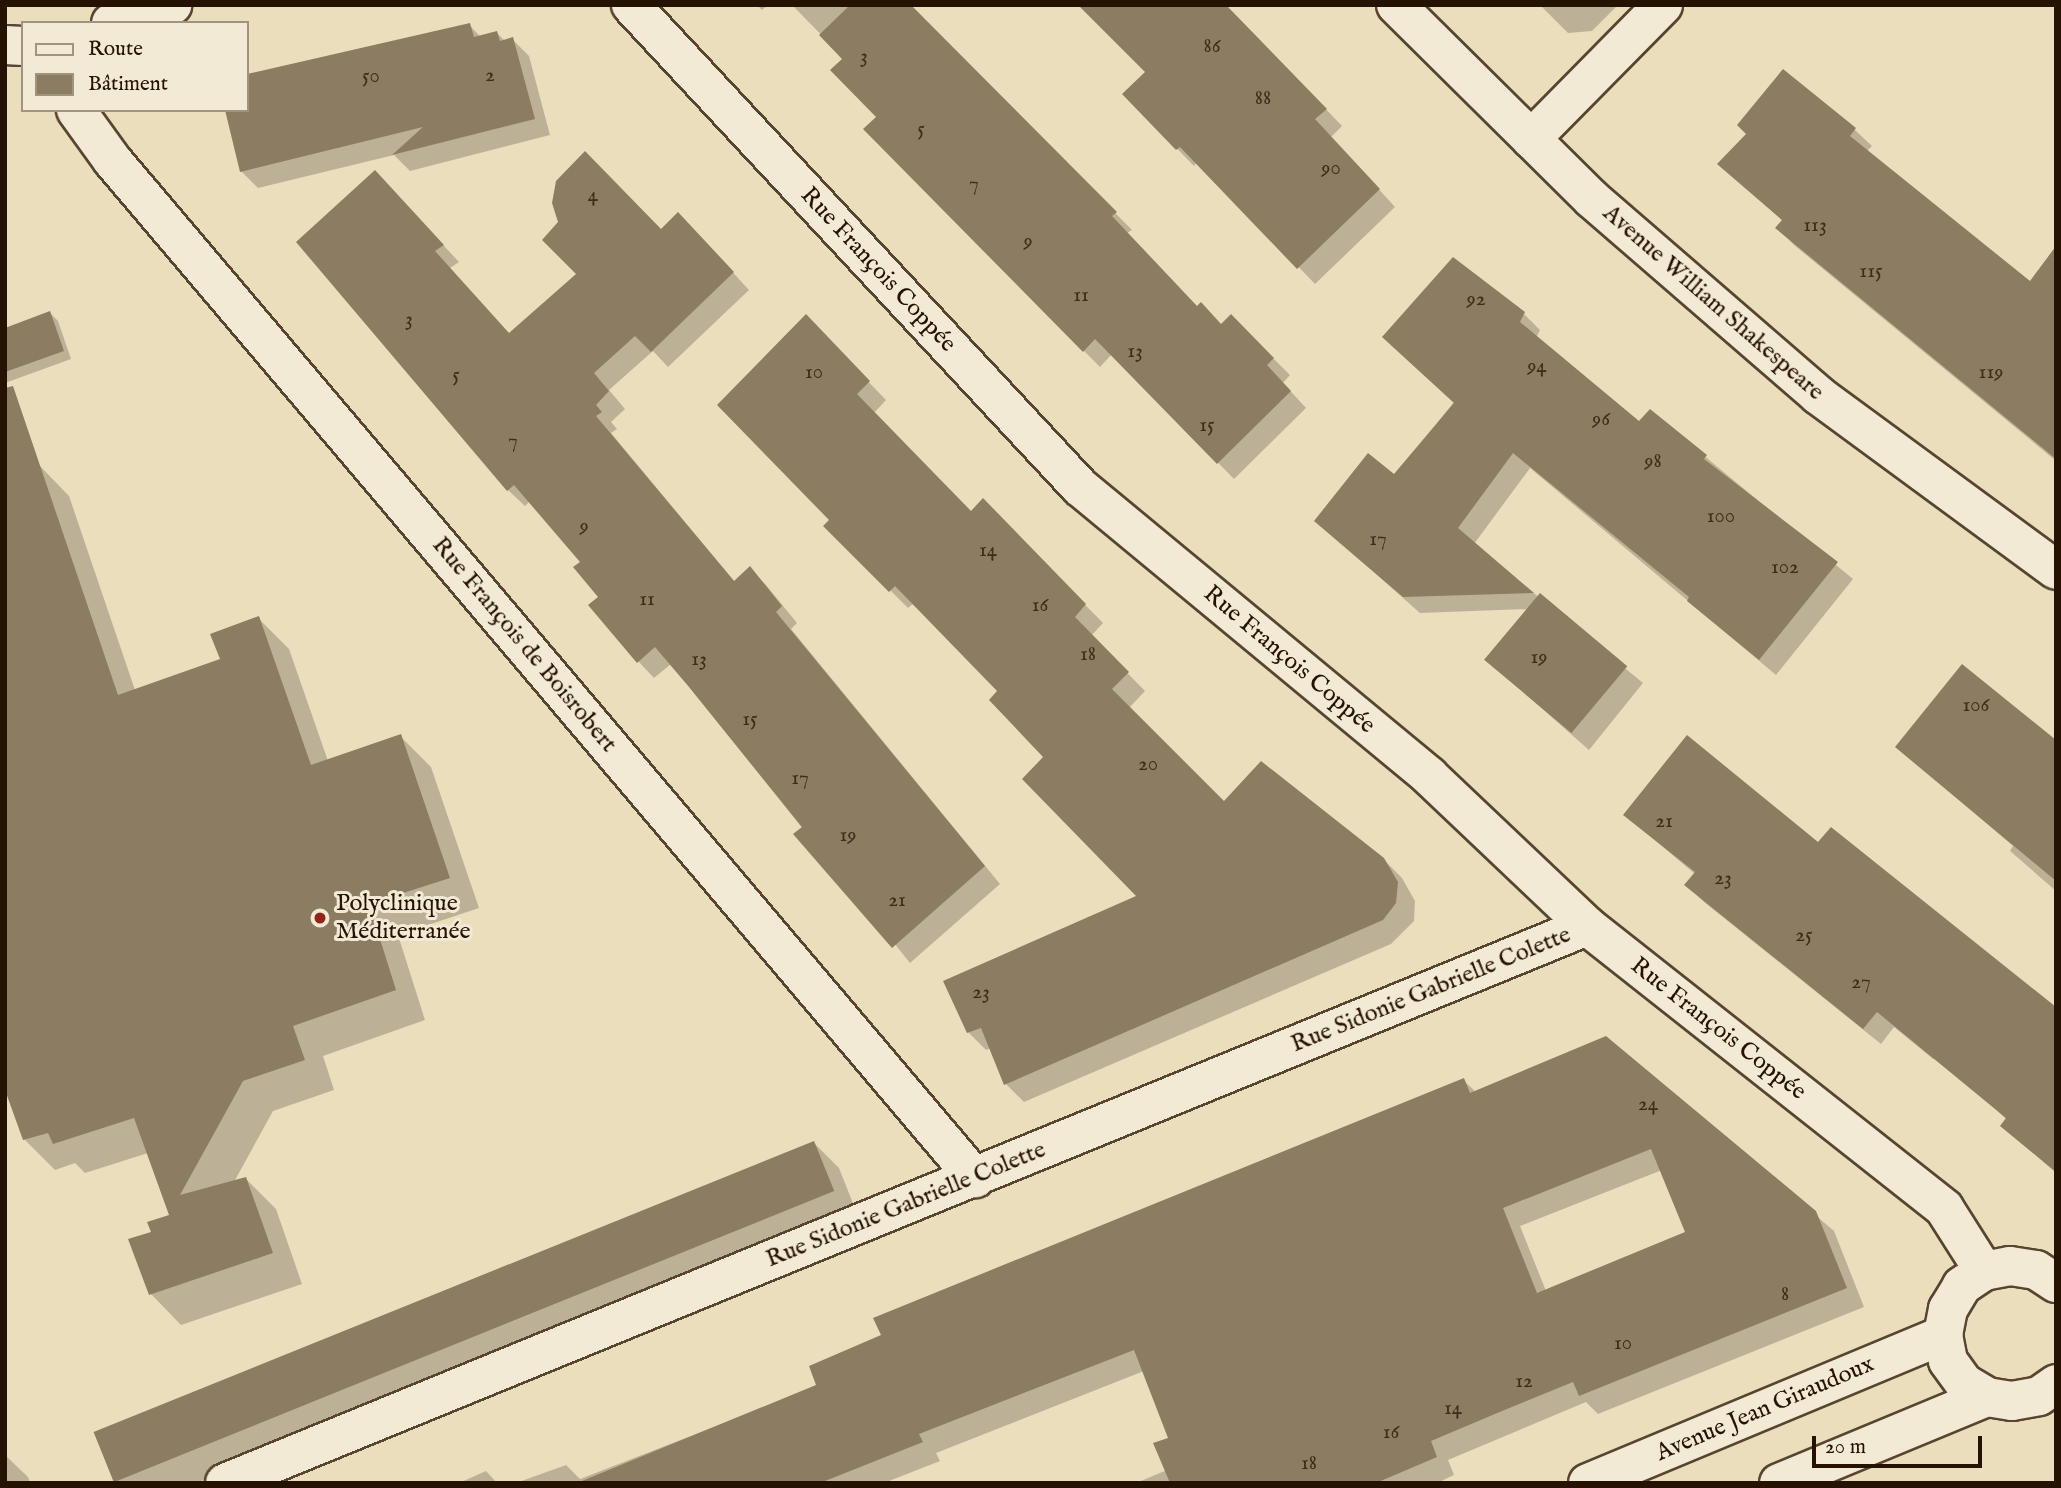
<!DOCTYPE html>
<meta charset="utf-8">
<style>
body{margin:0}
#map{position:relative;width:2061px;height:1488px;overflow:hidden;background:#ebdebd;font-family:"IM FELL English",serif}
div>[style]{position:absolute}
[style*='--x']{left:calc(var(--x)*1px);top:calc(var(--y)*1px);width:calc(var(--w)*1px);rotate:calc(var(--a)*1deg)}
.shadow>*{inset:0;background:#0003}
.building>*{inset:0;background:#8c7c62;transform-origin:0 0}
.roads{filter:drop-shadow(2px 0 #57452f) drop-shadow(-2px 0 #57452f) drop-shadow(0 2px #57452f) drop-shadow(0 -2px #57452f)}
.minor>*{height:38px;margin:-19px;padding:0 19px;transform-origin:19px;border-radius:19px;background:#f2ead4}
.dots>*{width:19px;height:19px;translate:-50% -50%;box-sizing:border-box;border:4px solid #f2ead4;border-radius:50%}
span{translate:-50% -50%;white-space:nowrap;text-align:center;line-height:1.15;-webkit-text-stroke:6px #f2ead4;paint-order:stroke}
.number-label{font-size:21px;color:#402c18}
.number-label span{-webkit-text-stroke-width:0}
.street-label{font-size:24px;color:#261200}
.poi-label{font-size:24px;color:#261200}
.left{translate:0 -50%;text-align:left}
.frame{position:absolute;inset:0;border:7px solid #261200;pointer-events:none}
.legend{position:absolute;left:21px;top:21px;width:228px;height:91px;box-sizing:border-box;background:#f2ead4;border:2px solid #a0947f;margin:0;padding:9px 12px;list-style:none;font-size:21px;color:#261200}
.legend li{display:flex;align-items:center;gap:14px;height:35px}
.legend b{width:35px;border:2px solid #a0947f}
.scale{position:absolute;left:1812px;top:1436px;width:170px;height:32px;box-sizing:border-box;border:4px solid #261200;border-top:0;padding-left:9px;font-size:21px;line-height:24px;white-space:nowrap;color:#261200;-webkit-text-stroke:5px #f2ead4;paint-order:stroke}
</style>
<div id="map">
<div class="shadow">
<div style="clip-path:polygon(757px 5px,768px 5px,762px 10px)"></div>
<div style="clip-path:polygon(792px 5px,910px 5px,1132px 230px,1127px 233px,1198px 308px,1222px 326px,1231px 317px,1290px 375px,1283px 383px,1306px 408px,1234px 479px,1112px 354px,1100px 367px,865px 129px,879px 117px,845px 59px)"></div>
<div style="clip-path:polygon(1080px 5px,1226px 5px,1342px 126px,1331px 137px,1395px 207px,1315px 284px,1197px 162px,1194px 166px,1124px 94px,1147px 72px)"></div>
<div style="clip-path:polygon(1540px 5px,1618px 5px,1592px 31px,1568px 33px)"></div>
<div style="clip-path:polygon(469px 25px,481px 37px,497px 33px,505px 41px,512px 39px,529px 56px,550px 135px,410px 171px,394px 155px,258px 188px,241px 171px,247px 76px)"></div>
<div style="clip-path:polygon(1784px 71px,1855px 130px,1872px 146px,1866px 152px,2056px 302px,2056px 461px,1794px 245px,1777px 228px,1783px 221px,1720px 164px,1748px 134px)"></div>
<div style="clip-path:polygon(391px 189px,459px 262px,450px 268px,509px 335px,662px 231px,695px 231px,749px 290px,668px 367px,653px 351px,609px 390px,625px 409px,611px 422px,617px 429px,611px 433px,735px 582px,750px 569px,766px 585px,797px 623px,791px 629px,1000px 884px,910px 963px,671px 664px,654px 678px,638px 661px,582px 562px,530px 501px,525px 506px,508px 490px)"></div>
<div style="clip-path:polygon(50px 313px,58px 321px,71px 359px,5px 383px,5px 330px)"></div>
<div style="clip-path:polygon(1524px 314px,1540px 330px,1536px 338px,1639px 423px,1650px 411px,1853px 579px,1776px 675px,1530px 468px,1474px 544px,1643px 683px,1589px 750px,1487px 660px,1529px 609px,1420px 613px,1316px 521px,1394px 477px)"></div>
<div style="clip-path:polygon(823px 335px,886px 400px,874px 413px,971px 513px,983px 501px,1103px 623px,1091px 636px,1145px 691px,1129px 708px,1224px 803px,1383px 859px,1402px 878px,1415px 901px,1414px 921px,1391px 944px,1024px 1102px,1006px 1084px,991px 1048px,986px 1050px,968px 1032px,1139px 897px,1000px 691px,914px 603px,908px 608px,826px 526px,832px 520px)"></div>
<div style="clip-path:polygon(39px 465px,69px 496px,135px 690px,222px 660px,258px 618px,289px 649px,328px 761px,400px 736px,431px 767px,479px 908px,398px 935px,425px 1020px,323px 1056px,334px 1090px,273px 1111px,234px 1182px,246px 1179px,276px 1209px,302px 1284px,181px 1325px,151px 1294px,153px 1233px,171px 1216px,148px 1153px,85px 1173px,75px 1163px,55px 1170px,24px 1139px)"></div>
<div style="clip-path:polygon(2056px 742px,2056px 891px,2010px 851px,2013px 846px,1897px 747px)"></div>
<div style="clip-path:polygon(1625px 815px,1819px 845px,2026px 1020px,1933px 1059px,1894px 1027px,1881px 1044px,1704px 902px,1687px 885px,1695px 874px)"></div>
<div style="clip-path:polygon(evenodd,1606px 1038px,1834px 1231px,1864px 1307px,1598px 1414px,1586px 1402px,1448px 1460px,1454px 1475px,1437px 1483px,1136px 1483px,1167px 1470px,1171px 1439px,1144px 1371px,936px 1453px,940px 1461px,884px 1483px,516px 1483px,566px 1465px,580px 1479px,819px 1386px,1463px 1080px,1476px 1092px,1606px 1038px,1662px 1170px,1687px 1233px,1546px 1291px,1520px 1226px,1662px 1170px)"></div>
<div style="clip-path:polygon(2056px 1076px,2056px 1173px,2002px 1126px,2007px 1120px,1989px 1103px)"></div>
<div style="clip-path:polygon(814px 1143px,839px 1168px,858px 1216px,196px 1483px,115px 1481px)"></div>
<div style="clip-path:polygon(5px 1455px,28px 1477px,30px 1483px,5px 1483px)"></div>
<div style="clip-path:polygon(486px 1471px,497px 1483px,459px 1483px)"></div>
</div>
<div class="building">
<div style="clip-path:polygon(850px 5px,911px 5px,1117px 212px,1112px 216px,1197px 306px,1201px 302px,1221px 324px,1231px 314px,1274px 358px,1267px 365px,1291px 391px,1217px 464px,1095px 339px,1083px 352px,863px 129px,876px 117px,830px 70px,842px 59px,819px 35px)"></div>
<div style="clip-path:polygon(1078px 5px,1226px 5px,1327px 109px,1315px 119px,1380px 189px,1297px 269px,1180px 147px,1176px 150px,1122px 94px,1145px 72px)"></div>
<div style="clip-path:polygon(470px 23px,474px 37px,497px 31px,500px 41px,513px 37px,535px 119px,392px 155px,423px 127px,240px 172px,225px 110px,247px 110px,247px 74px)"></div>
<div style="clip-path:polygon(1783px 69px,1856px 128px,1850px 136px,2030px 281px,2056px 246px,2056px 459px,1775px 228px,1782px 220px,1717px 164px,1746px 134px,1737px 125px)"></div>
<div style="clip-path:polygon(585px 151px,661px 229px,678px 212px,734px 272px,651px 352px,635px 336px,594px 373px,609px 391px,596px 405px,602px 412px,596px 416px,734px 581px,750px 566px,782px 606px,776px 612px,985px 866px,892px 948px,793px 834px,802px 827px,689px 687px,655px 647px,637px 663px,588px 605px,598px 597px,573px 567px,580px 562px,514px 485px,507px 491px,296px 242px,375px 170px,444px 245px,435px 251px,509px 333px,576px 274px,542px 240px,558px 222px,552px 203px,556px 181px)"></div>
<div style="clip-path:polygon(1453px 257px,1525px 312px,1520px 322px,1639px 421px,1650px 409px,1707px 455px,1704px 459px,1838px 562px,1759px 660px,1687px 601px,1689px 597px,1513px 453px,1458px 528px,1534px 593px,1403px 597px,1314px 521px,1368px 453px,1394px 474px,1454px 403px,1382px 337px)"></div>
<div style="clip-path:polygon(50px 311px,64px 351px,5px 372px,5px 328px)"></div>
<div style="clip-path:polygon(806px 314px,870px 381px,857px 394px,971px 511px,983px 498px,1086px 604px,1075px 617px,1129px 672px,1112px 689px,1224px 801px,1261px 761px,1384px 858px,1398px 882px,1396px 903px,1383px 920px,1004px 1085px,981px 1028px,967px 1033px,943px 981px,1136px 896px,1022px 779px,1043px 757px,989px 700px,997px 691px,895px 586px,889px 592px,823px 526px,829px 520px,717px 405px)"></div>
<div style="clip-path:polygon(13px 386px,118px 695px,220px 659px,210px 634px,259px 616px,311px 765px,401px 734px,450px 878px,369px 904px,396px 990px,293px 1026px,305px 1060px,243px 1081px,180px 1195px,246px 1177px,273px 1253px,149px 1295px,128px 1239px,151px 1232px,147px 1222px,169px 1215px,134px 1118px,53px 1144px,48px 1133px,23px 1140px,5px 1090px,5px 388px)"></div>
<div style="left:1540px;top:593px;width:114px;height:87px;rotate:40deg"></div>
<div style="clip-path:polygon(1962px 664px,2056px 740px,2056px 881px,1895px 747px)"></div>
<div style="clip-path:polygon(1687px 735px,1818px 842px,1831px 827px,2056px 1007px,2056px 1172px,2000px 1126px,2006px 1118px,1877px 1012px,1863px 1029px,1684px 885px,1695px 872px,1623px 815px)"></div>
<div style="clip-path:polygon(evenodd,1606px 1036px,1816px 1211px,1847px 1288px,1579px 1396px,1573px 1382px,1502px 1411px,1431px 1441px,1437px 1457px,1376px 1483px,1170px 1483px,1153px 1443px,1168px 1438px,1134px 1350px,919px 1434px,923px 1442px,820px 1483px,577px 1483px,816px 1385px,809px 1366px,881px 1335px,873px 1318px,1464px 1078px,1470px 1093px,1606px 1036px,1651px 1149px,1685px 1232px,1537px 1293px,1503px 1208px,1651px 1149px)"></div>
<div style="left:814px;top:1141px;width:54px;height:777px;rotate:68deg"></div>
</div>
<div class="roads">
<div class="minor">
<div style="--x:631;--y:5;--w:659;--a:47.03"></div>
<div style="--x:1080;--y:487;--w:453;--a:39.6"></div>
<div style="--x:1429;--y:776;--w:218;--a:43.5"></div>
<div style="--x:1587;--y:926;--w:455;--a:38.3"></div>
<div style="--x:1944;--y:1208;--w:75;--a:57.6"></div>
<div style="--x:1396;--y:5;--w:276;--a:44.7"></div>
<div style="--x:1592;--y:199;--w:299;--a:40.9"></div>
<div style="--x:1818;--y:395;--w:295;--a:36.3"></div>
<div style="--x:111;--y:23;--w:64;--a:-16.4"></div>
<div style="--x:5;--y:45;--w:18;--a:3"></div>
<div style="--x:76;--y:110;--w:62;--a:54.2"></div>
<div style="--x:112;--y:160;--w:1335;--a:49.71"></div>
<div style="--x:1531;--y:139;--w:188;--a:-45.4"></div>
<div style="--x:2056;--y:1283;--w:24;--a:-147"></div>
<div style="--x:2036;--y:1270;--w:26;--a:-171"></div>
<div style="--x:2010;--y:1266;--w:26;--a:169"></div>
<div style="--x:1984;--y:1271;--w:27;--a:146"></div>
<div style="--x:1962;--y:1286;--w:27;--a:121"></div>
<div style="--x:1948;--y:1309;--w:26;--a:101"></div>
<div style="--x:1943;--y:1335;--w:26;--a:79"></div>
<div style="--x:1948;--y:1361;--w:27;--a:54"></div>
<div style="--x:1964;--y:1383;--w:27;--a:31"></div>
<div style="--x:1987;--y:1397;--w:25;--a:9"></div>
<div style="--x:2012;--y:1401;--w:27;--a:-10"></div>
<div style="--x:2039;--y:1396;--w:21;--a:-35"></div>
<div style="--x:225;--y:1483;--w:1471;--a:-22.24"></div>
<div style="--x:1588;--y:1483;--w:385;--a:-22.6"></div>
<div style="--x:1779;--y:1483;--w:225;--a:-22.5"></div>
</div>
</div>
<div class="dots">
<div style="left:320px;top:918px;background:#8f2418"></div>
</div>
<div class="number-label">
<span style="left:1212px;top:47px">86</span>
<span style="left:864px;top:57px">3</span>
<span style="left:490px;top:76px">2</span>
<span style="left:371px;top:77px">50</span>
<span style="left:1263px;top:99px">88</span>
<span style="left:921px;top:130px">5</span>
<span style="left:1331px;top:169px">90</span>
<span style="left:974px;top:185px">7</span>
<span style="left:593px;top:196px">4</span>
<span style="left:1815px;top:226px">113</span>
<span style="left:1028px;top:242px">9</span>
<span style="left:1871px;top:272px">115</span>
<span style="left:1081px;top:296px">11</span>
<span style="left:1476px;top:300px">92</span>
<span style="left:409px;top:320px">3</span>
<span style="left:1135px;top:352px">13</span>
<span style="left:1537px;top:367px">94</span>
<span style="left:814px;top:373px">10</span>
<span style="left:1991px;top:373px">119</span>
<span style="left:456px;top:376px">5</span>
<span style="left:1601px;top:420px">96</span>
<span style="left:1207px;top:426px">15</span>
<span style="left:513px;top:442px">7</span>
<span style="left:1653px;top:462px">98</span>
<span style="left:1721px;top:517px">100</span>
<span style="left:584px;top:527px">9</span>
<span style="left:1378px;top:540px">17</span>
<span style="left:988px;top:551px">14</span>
<span style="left:1785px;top:568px">102</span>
<span style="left:647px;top:600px">11</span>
<span style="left:1040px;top:606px">16</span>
<span style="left:1088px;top:655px">18</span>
<span style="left:1539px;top:658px">19</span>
<span style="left:699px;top:660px">13</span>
<span style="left:1976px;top:706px">106</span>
<span style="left:750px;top:720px">15</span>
<span style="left:1148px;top:765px">20</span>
<span style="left:800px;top:779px">17</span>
<span style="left:1664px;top:822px">21</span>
<span style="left:848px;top:836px">19</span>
<span style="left:1723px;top:879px">23</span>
<span style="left:897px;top:901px">21</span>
<span style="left:1804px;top:936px">25</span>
<span style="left:1861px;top:983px">27</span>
<span style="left:981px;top:993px">23</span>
<span style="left:1648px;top:1105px">24</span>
<span style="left:1785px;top:1295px">8</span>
<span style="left:1623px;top:1344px">10</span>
<span style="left:1524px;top:1382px">12</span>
<span style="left:1453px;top:1409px">14</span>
<span style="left:1391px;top:1433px">16</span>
<span style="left:1309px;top:1464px">18</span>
</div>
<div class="street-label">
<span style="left:878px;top:270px;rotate:47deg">Rue François Coppée</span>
<span style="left:1713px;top:303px;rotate:41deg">Avenue William Shakespeare</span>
<span style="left:524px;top:645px;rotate:50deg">Rue François de Boisrobert</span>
<span style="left:1289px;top:660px;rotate:40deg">Rue François Coppée</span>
<span style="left:1431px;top:990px;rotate:-22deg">Rue Sidonie Gabrielle Colette</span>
<span style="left:1718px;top:1029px;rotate:38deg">Rue François Coppée</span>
<span style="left:906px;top:1205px;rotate:-22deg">Rue Sidonie Gabrielle Colette</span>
<span style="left:1765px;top:1409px;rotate:-23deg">Avenue Jean Giraudoux</span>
</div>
<div class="poi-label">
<span class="left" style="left:336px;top:918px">Polyclinique<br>Méditerranée</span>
</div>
<div class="frame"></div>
<ul class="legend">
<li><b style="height:9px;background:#f2ead4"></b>Route</li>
<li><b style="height:19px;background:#8c7c62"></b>Bâtiment</li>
</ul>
<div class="scale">20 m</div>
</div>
